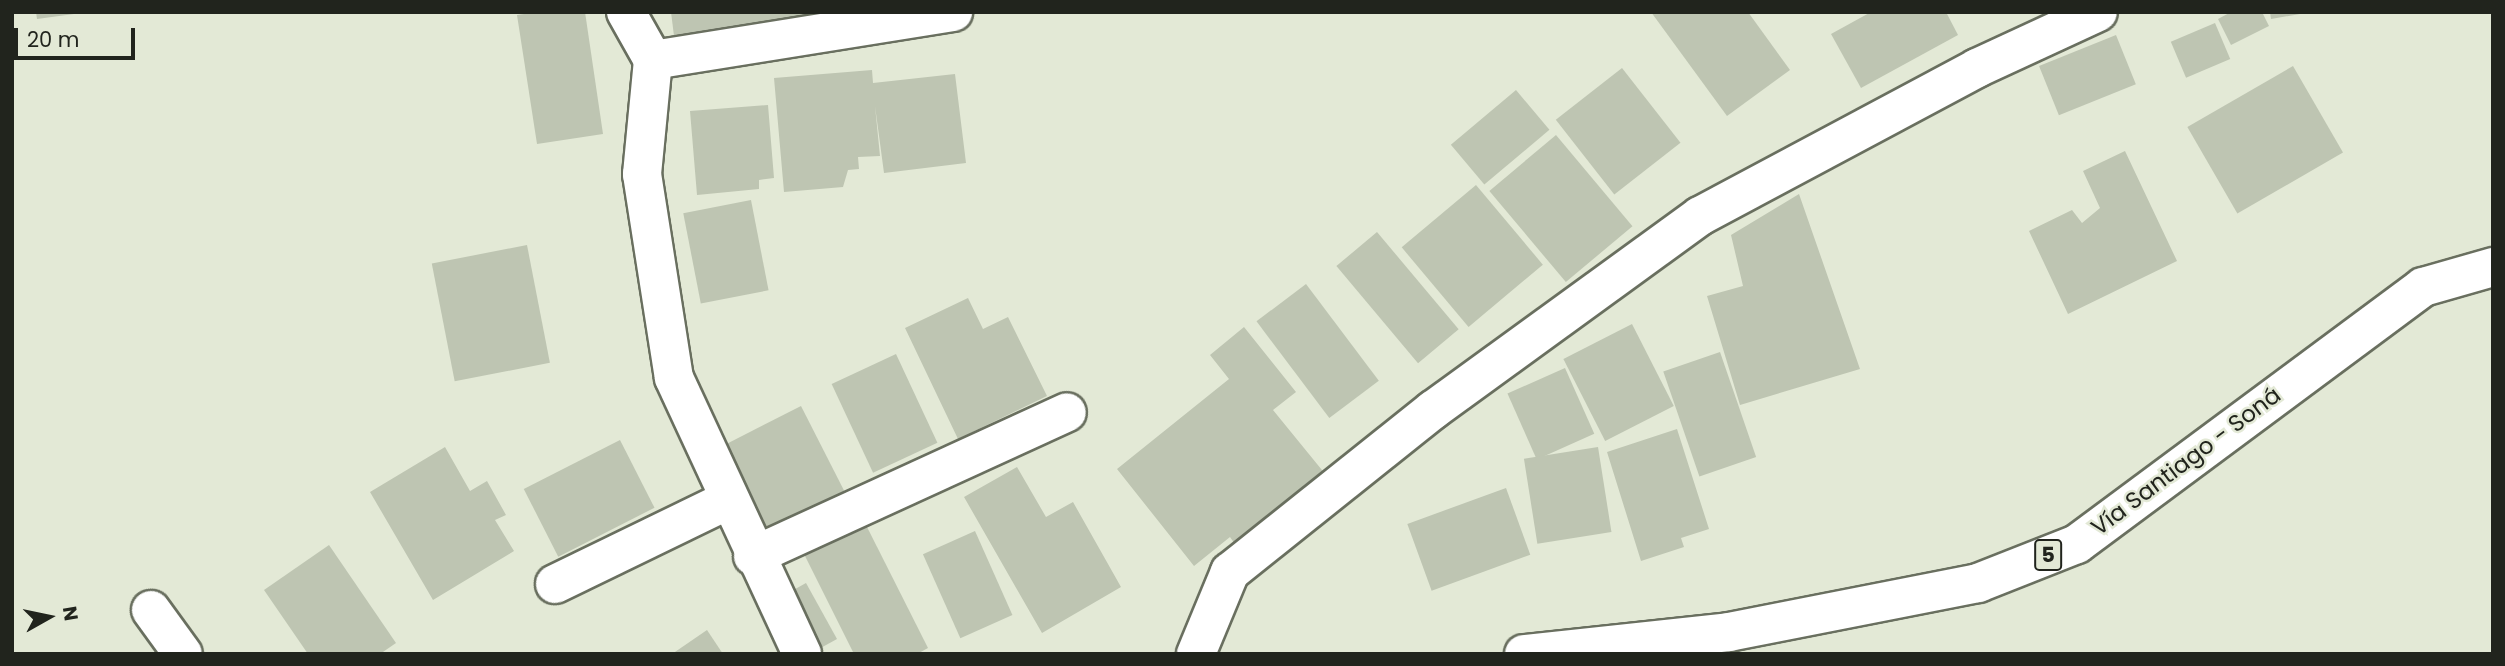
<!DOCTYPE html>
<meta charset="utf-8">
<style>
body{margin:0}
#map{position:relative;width:2505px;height:666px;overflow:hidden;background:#e3e9d6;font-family:Poppins,sans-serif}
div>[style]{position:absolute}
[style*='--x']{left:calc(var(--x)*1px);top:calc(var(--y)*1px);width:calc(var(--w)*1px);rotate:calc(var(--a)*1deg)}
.building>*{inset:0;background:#bec5b2;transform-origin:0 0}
.roads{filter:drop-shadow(2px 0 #696f5f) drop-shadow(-2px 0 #696f5f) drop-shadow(0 2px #696f5f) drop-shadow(0 -2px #696f5f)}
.minor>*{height:38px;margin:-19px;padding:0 19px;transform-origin:19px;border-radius:19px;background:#fff}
.major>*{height:38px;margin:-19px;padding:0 19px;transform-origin:19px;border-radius:19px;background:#fff}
span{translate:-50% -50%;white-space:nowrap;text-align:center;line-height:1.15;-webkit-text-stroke:5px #e3e9d6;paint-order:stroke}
.shield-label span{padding:2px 5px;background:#e3e9d6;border:2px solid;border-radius:5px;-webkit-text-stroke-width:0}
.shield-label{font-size:21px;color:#21241d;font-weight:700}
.street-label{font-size:23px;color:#21241d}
.frame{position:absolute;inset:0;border:14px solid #21241d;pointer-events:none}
.north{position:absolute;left:14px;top:582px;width:70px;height:70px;-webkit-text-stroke:5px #e3e9d6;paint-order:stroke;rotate:81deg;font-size:19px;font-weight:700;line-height:28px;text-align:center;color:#21241d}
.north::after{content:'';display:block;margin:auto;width:24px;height:32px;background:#21241d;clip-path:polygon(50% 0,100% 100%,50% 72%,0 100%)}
.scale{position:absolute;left:14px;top:28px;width:121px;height:32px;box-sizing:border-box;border:4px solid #21241d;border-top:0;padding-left:9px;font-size:21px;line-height:24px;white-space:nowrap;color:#21241d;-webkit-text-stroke:5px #e3e9d6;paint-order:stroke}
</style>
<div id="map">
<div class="building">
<div style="clip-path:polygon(36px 12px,74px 12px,74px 14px,37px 19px)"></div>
<div style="clip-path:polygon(538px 12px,585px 12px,603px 134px,537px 144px,517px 15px)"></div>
<div style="clip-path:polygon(671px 12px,825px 12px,825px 17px,674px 36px)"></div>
<div style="clip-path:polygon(1651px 12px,1748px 12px,1790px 70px,1727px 116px)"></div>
<div style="clip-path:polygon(1871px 12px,1946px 12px,1958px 35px,1861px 88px,1831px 34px)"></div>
<div style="clip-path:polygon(2231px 12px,2262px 12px,2269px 26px,2231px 45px,2218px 19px)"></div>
<div style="clip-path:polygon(2270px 12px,2300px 12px,2300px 14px,2271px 19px)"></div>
<div style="left:2215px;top:23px;width:39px;height:48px;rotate:67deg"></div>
<div style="left:2116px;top:35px;width:53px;height:83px;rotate:68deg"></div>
<div style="left:2293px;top:66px;width:100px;height:122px;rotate:60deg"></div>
<div style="left:1622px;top:68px;width:95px;height:84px;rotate:52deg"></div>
<div style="clip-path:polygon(872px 70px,873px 83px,955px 74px,966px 163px,884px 173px,875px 106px,880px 156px,858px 157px,859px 169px,848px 170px,843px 187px,784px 192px,774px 78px)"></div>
<div style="left:1516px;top:90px;width:52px;height:85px;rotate:50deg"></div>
<div style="clip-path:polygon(768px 105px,774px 178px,759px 180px,759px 189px,697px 195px,690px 111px)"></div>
<div style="left:1556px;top:135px;width:119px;height:87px;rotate:50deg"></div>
<div style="clip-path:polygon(2125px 151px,2177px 261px,2068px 314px,2029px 231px,2072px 210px,2082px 223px,2100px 208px,2083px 171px)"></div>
<div style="left:1476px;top:185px;width:104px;height:97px;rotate:50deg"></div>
<div style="clip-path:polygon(1799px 194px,1860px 369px,1740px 405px,1707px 296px,1743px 286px,1731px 235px)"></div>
<div style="left:751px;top:200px;width:92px;height:69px;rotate:79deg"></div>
<div style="left:1377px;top:232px;width:127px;height:53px;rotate:50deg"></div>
<div style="left:527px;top:245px;width:120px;height:97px;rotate:79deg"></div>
<div style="left:1306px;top:284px;width:121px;height:62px;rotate:53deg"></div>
<div style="clip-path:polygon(968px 298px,983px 329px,1008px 317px,1047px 396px,958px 439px,905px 328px)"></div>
<div style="left:1632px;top:324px;width:92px;height:77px;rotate:63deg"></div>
<div style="clip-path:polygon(1244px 327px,1296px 392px,1273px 410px,1326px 475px,1237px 547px,1230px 537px,1194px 566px,1117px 469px,1229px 379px,1210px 355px)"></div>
<div style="left:1720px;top:352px;width:111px;height:60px;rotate:71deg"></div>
<div style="left:896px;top:354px;width:98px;height:71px;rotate:65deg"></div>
<div style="left:1565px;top:368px;width:72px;height:63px;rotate:66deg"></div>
<div style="left:801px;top:406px;width:97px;height:93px;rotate:63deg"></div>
<div style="clip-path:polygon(1677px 429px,1709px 529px,1681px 538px,1684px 547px,1641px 561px,1607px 452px)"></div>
<div style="left:620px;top:440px;width:76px;height:108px;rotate:63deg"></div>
<div style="clip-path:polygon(445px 447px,470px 491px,487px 481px,506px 515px,495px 520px,514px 551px,433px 600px,370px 492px)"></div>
<div style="left:1598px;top:447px;width:86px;height:75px;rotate:81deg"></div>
<div style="clip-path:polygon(1017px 467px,1046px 517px,1073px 502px,1121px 587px,1042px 633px,964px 497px)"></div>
<div style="left:1506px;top:488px;width:71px;height:105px;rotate:70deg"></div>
<div style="clip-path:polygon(865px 523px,928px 648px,917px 654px,854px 654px,804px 554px)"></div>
<div style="left:975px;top:531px;width:92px;height:57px;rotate:66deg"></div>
<div style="clip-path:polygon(329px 545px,396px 643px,380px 654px,308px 654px,264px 590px)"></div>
<div style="left:806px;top:583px;width:64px;height:24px;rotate:61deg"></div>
<div style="clip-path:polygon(707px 630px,723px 654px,672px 654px)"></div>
</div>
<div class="roads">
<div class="minor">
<div style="--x:626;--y:12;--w:55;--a:60.6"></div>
<div style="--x:653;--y:60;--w:115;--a:95.5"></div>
<div style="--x:642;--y:174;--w:206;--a:81.1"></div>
<div style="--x:674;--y:378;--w:304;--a:65.1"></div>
<div style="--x:653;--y:60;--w:304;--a:-9.1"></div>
<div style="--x:753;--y:556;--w:345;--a:-24.6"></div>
<div style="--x:555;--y:584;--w:192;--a:-25.9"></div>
<div style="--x:151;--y:610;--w:54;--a:54"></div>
<div style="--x:1196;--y:654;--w:89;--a:-67.5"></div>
<div style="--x:1230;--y:572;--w:260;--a:-38.6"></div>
<div style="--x:1433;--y:410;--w:330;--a:-36"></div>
<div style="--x:1700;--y:216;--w:314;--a:-28.1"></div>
<div style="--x:1977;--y:68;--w:133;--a:-24.8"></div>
</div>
<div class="major">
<div style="--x:1524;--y:654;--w:206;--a:-6.1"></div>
<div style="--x:1729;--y:632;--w:254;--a:-11.1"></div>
<div style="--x:1978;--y:583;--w:106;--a:-21.5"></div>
<div style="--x:2077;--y:544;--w:431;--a:-36.6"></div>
<div style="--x:2423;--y:287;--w:73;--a:-15.9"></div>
</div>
</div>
<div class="shield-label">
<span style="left:2048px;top:555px">5</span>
</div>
<div class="street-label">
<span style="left:2186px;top:461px;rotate:-37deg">Vía Santiago - Soná</span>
</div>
<div class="frame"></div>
<div class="north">N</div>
<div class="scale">20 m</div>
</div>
